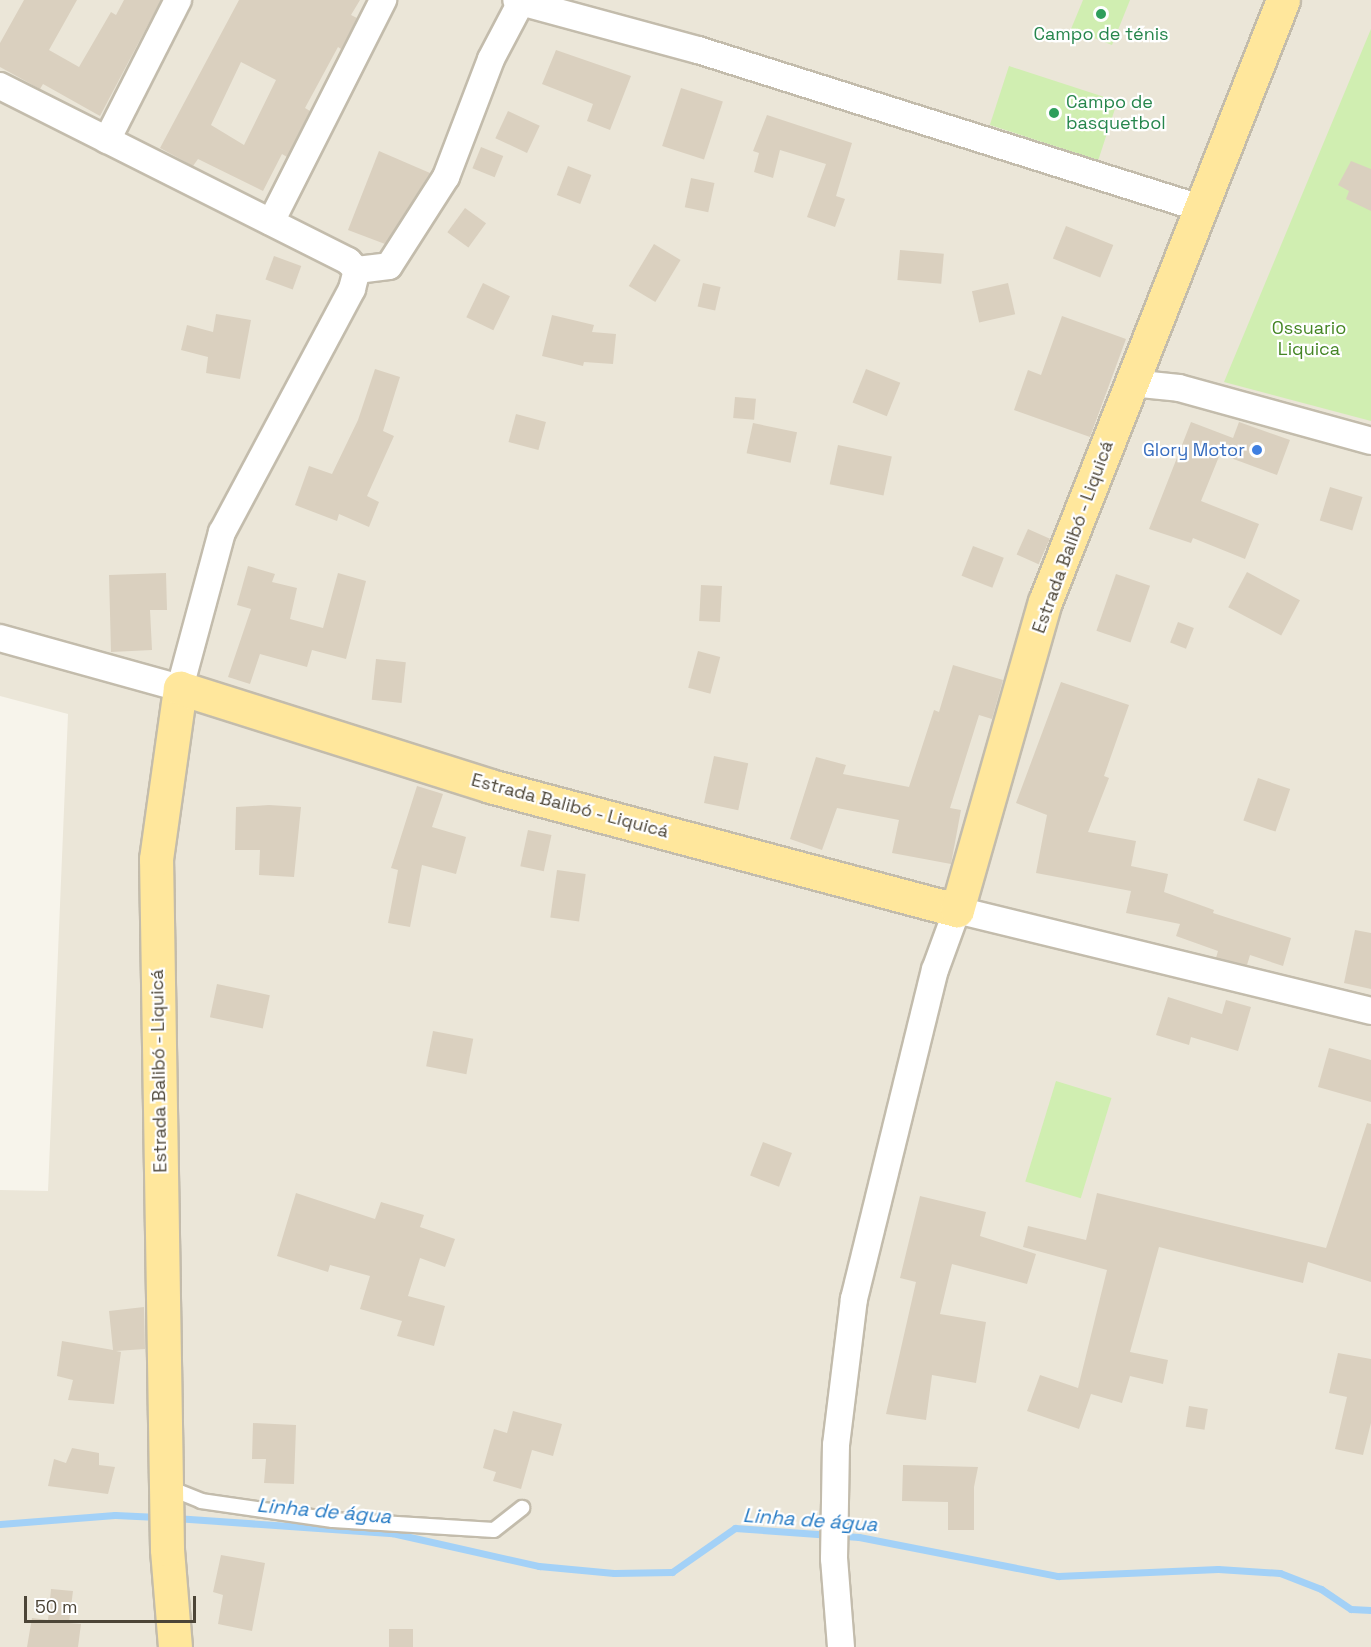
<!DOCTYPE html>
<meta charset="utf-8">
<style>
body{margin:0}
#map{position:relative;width:1371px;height:1647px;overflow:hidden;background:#f7f4eb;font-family:"Space Grotesk",sans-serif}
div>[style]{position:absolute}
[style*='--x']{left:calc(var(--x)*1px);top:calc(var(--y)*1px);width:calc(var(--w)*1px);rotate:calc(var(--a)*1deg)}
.residential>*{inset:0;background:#ebe6d8}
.green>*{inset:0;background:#d0eeb1;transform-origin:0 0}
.stream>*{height:7px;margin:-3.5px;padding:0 3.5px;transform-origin:3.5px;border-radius:3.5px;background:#a3d1f7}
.building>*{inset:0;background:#dad0bf;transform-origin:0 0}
.roads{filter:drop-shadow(2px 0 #c3bcac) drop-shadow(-2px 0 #c3bcac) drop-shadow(0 2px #c3bcac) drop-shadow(0 -2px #c3bcac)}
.service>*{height:14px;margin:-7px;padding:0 7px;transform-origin:7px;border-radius:7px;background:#fff}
.minor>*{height:26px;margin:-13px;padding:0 13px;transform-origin:13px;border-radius:13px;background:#fff}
.primary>*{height:33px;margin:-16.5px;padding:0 16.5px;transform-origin:16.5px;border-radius:16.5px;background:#ffe79c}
.dots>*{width:16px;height:16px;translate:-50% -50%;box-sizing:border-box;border:3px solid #fff;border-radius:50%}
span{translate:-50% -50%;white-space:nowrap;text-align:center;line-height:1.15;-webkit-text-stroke:4.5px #fff;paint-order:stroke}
.leisure-label{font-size:18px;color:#27864d}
.left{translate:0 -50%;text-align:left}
.park-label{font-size:18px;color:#448524}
.shop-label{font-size:18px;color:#366cbe}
.right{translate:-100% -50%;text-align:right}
.street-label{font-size:18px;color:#4c4537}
.water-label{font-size:20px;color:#257ac4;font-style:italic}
.scale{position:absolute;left:24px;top:1596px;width:172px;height:27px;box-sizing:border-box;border:3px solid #4c4537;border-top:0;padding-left:8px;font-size:18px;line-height:21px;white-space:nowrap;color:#4c4537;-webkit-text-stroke:4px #fff;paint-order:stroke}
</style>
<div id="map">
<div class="residential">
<div style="clip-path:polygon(0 0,1371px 0,1371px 1647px,0 1647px,0 1190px,48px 1191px,68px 714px,0 696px)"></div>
</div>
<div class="green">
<div style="clip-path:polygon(1083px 0,1130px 0,1112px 45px,1071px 29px)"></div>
<div style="clip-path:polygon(1371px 29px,1371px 421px,1224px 382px)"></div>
<div style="left:1009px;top:66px;width:114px;height:62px;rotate:18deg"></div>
<div style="left:1056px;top:1081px;width:58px;height:105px;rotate:17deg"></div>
</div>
<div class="stream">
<div style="--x:175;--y:1518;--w:218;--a:4"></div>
<div style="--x:392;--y:1533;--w:151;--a:12.7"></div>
<div style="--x:539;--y:1566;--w:75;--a:5.3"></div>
<div style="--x:614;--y:1573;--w:58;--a:-1"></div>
<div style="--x:672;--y:1572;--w:77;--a:-34.9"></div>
<div style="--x:735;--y:1528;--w:124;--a:4.2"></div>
<div style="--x:859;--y:1537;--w:203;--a:11.1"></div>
<div style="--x:1058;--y:1576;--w:160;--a:-2.5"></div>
<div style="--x:1218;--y:1569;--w:62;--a:3.7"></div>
<div style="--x:1280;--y:1573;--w:44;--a:21.3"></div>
<div style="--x:1321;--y:1589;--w:36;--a:34"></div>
<div style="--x:1351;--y:1609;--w:20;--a:3"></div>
<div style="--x:0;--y:1524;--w:115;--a:-4.5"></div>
<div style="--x:115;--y:1515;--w:43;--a:2.7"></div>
</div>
<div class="building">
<div style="clip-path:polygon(24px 0,77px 0,49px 50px,79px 67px,111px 12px,116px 15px,124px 0,161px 0,100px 116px,43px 84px,40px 89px,0 67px,0 43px)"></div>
<div style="clip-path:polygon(evenodd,239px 0,360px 0,351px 15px,357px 18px,341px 49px,338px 47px,305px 108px,310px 111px,287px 157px,282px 154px,263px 191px,198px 159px,193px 166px,160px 148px,239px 0,241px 62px,276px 80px,244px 145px,211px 125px,241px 62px)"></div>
<div style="clip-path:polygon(556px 50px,631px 76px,610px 130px,587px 121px,593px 104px,542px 84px)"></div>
<div style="left:681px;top:88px;width:44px;height:61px;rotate:18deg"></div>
<div style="left:508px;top:111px;width:35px;height:30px;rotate:25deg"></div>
<div style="clip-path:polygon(767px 115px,852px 143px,836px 196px,845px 199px,835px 227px,807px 217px,826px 164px,780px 150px,773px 178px,754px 172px,759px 153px,753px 151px)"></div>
<div style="left:481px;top:147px;width:24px;height:23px;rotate:22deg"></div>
<div style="clip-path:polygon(379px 151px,430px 173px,385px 244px,348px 230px)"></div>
<div style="clip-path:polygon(1351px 161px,1371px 169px,1371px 211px,1346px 199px,1349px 191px,1338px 185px)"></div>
<div style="left:568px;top:166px;width:25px;height:31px;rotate:21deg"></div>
<div style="left:691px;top:178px;width:24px;height:30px;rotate:12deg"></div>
<div style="left:465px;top:208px;width:26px;height:30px;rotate:36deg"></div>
<div style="left:1066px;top:226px;width:51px;height:35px;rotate:22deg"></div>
<div style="left:654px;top:244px;width:31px;height:49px;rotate:31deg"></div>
<div style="left:900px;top:250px;width:44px;height:30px;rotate:5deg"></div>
<div style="left:274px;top:256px;width:29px;height:25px;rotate:20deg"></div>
<div style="left:483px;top:283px;width:30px;height:38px;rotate:26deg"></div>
<div style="left:703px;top:283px;width:18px;height:24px;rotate:13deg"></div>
<div style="left:1008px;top:283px;width:32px;height:37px;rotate:77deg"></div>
<div style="clip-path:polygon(216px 314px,251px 320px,240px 379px,206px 373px,208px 357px,181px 350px,187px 325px,213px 332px)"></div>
<div style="clip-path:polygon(552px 315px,594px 325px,592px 332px,616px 334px,613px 364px,584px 362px,583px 366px,542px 356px)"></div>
<div style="clip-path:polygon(1062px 316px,1126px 339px,1090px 437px,1014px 410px,1028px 370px,1041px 375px)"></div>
<div style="clip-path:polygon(375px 369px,400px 377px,383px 431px,394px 436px,367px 496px,379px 502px,369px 527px,339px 514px,337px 521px,295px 505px,309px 466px,332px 474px,358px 420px)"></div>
<div style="left:866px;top:369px;width:37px;height:36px;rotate:22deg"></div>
<div style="left:735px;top:397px;width:21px;height:21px;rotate:5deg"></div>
<div style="left:516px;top:414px;width:31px;height:29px;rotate:15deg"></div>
<div style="clip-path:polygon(1191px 422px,1233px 438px,1239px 422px,1290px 440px,1277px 475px,1220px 454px,1201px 501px,1259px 524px,1245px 559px,1193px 538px,1191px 543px,1149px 529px)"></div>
<div style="left:753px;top:423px;width:45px;height:31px;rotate:12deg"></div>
<div style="left:838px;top:445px;width:55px;height:40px;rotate:12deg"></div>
<div style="left:1330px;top:487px;width:34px;height:35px;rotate:17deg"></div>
<div style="left:1028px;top:529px;width:24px;height:28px;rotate:24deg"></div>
<div style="left:973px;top:546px;width:33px;height:32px;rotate:21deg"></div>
<div style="clip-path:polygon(248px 566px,275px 574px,272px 582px,297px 588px,290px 619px,323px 628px,338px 573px,366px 581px,346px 659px,312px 650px,307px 667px,260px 654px,250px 684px,228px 677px,251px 609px,237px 605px)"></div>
<div style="left:1247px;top:572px;width:60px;height:40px;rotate:28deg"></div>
<div style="clip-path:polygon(166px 573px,167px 610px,150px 610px,152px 650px,111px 652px,109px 575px)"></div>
<div style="left:1116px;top:574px;width:36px;height:60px;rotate:19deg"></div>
<div style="left:701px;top:585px;width:21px;height:36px;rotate:3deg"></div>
<div style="left:1178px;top:622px;width:17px;height:22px;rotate:21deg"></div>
<div style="left:698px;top:651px;width:23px;height:38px;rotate:15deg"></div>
<div style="left:376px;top:659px;width:30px;height:41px;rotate:6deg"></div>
<div style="clip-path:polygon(953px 665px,1003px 680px,992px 719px,979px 715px,950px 808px,961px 810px,951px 864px,892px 853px,899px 820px,837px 808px,822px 850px,790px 839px,816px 757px,846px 765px,843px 774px,909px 787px,934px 710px,939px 712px)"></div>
<div style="clip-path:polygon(1061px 682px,1129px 705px,1104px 776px,1109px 778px,1088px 832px,1136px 841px,1131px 866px,1168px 874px,1164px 892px,1214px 910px,1213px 913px,1291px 938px,1283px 966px,1250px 955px,1247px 965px,1216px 958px,1218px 951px,1176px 936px,1180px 924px,1126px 913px,1131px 891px,1036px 873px,1047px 815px,1016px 803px)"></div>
<div style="left:714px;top:756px;width:35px;height:48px;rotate:12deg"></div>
<div style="left:1258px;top:778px;width:34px;height:45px;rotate:19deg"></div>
<div style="clip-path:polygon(417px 786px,443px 794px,432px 827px,466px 837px,456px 874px,422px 865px,410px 927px,388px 923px,398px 870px,391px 868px)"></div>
<div style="clip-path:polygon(269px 805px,301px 807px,294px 877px,259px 875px,260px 850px,235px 850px,236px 807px)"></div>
<div style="left:528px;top:830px;width:24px;height:37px;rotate:12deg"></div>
<div style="left:557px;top:870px;width:29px;height:48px;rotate:8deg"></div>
<div style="clip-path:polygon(1355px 930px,1371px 933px,1371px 989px,1344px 983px)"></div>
<div style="left:217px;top:984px;width:54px;height:34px;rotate:12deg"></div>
<div style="clip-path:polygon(1168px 997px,1222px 1014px,1226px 1000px,1251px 1007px,1238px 1051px,1191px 1037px,1189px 1045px,1156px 1035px)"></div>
<div style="left:433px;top:1031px;width:41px;height:36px;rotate:11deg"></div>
<div style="clip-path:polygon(1329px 1048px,1371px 1060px,1371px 1102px,1318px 1087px)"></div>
<div style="clip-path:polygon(1367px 1123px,1371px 1124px,1371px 1282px,1308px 1262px,1303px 1283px,1159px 1247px,1130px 1352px,1168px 1360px,1163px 1384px,1130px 1376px,1122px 1403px,1091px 1394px,1079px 1429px,1027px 1411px,1040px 1375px,1078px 1388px,1107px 1270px,1023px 1247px,1028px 1226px,1086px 1240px,1097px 1193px,1326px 1248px)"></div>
<div style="left:763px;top:1142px;width:31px;height:36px;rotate:21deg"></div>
<div style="clip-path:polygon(296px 1193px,375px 1219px,381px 1202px,424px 1215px,420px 1227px,455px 1239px,445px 1267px,420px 1258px,408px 1296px,445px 1306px,434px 1346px,397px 1336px,402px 1321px,360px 1309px,370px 1276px,330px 1265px,328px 1272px,277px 1256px)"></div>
<div style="clip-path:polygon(920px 1196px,986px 1212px,980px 1236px,1036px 1254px,1027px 1284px,952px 1264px,940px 1314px,986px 1322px,976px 1383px,932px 1375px,926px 1420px,886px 1414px,916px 1282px,900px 1278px)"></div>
<div style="clip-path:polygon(144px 1307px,145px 1349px,116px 1351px,121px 1352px,114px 1404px,68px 1400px,73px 1380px,57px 1376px,62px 1341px,113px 1350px,109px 1311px)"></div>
<div style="clip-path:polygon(1338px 1353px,1371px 1359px,1371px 1423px,1363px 1455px,1335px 1449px,1347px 1397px,1329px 1393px)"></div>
<div style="left:1189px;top:1406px;width:19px;height:21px;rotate:9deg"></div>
<div style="clip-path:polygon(513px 1411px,562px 1424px,553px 1456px,532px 1450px,521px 1489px,493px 1481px,496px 1472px,483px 1468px,494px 1429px,507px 1433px)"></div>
<div style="clip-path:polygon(253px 1423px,296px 1425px,294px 1484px,264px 1483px,266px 1459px,252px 1459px)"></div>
<div style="clip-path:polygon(72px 1448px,99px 1453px,99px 1465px,115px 1467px,108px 1494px,48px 1486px,54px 1459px,66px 1463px)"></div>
<div style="clip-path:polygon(903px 1465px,978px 1467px,974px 1487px,974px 1530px,948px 1530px,948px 1502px,902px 1501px)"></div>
<div style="clip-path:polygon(221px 1555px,265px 1563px,252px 1631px,218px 1624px,223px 1595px,213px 1592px)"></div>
<div style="clip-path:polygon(51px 1589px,73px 1591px,69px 1623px,81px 1624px,78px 1647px,27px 1647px,32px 1618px,48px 1620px)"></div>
<div style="left:389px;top:1629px;width:24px;height:18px"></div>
</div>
<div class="roads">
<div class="service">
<div style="--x:167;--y:1487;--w:37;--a:22"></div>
<div style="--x:201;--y:1501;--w:133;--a:8.2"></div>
<div style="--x:333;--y:1520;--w:161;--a:3.6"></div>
<div style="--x:494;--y:1530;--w:36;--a:-38"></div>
</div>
<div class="minor">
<div style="--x:521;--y:2;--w:183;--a:15.2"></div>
<div style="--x:698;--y:50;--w:526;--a:17.47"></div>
<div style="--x:0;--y:86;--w:390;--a:26.7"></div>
<div style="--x:348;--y:261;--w:13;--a:45"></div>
<div style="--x:357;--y:270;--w:20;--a:105"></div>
<div style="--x:352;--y:289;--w:276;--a:118.1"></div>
<div style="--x:222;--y:532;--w:162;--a:105.1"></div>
<div style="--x:180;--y:688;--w:187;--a:-164.5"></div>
<div style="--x:107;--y:140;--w:157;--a:-63.1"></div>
<div style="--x:271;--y:222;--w:249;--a:-63.2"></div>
<div style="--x:357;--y:270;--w:32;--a:-7"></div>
<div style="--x:389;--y:266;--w:106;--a:-57.4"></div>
<div style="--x:446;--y:177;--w:126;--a:-69.1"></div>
<div style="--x:491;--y:59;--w:64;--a:-62.2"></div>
<div style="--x:521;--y:2;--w:5;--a:-158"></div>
<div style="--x:1131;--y:383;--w:48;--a:5.9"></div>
<div style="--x:1179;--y:388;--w:199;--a:15.4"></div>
<div style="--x:841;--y:1647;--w:88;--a:-94.5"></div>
<div style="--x:834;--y:1559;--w:114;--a:-89"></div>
<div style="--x:836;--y:1445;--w:147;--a:-83"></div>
<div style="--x:854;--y:1299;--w:339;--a:-76.2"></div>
<div style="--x:935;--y:970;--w:64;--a:-69.9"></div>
<div style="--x:957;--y:910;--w:426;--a:13.7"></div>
</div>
<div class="primary">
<div style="--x:175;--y:1647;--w:98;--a:-94.7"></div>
<div style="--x:167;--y:1549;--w:690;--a:-90.91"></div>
<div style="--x:156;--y:859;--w:173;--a:-82"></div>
<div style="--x:180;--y:688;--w:325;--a:17.5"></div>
<div style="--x:490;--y:786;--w:483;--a:14.9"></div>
<div style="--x:957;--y:910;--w:320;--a:-74.1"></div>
<div style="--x:1045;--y:602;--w:647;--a:-68.43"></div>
</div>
</div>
<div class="dots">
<div style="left:1101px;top:14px;background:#2e9e5b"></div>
<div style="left:1054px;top:113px;background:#2e9e5b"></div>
<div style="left:1257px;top:450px;background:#3f7fe0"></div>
</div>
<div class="leisure-label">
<span style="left:1101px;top:34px">Campo de ténis</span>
<span class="left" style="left:1066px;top:113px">Campo de<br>basquetbol</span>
</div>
<div class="park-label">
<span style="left:1309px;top:339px">Ossuario<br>Liquica</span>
</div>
<div class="shop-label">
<span class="right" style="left:1245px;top:450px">Glory Motor</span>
</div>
<div class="street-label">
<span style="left:1073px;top:537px;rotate:-70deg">Estrada Balibó - Liquicá</span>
<span style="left:570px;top:806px;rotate:15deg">Estrada Balibó - Liquicá</span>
<span style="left:159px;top:1071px;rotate:-91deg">Estrada Balibó - Liquicá</span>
</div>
<div class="water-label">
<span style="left:324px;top:1511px;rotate:5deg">Linha de água</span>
<span style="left:810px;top:1520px;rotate:4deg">Linha de água</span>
</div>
<div class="scale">50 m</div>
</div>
